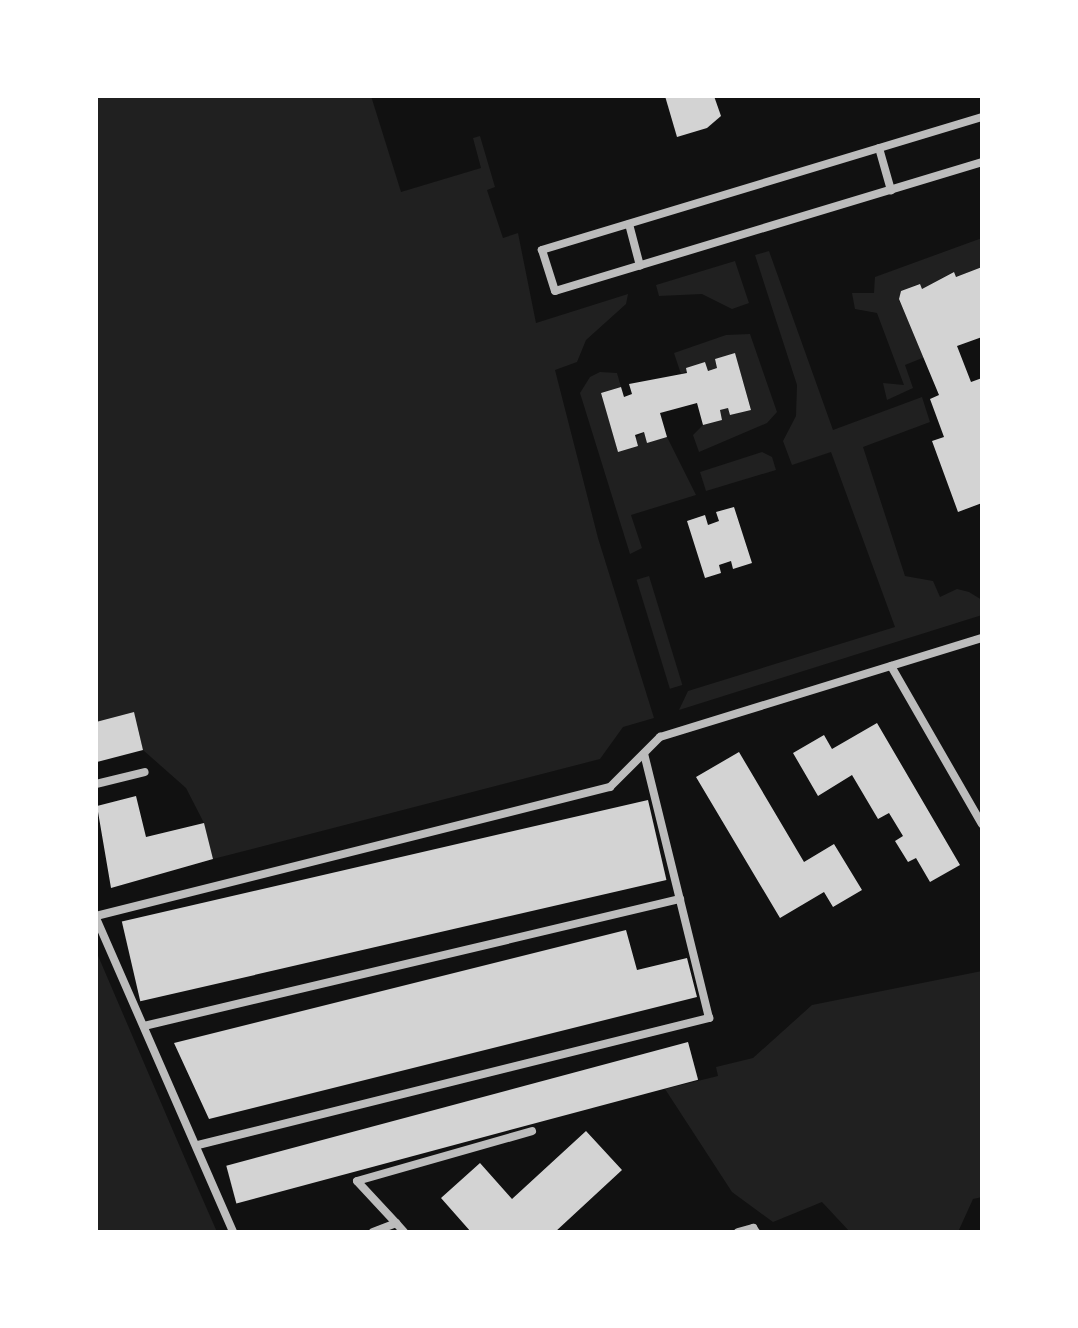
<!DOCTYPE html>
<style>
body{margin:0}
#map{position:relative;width:1078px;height:1328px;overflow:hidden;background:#111;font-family:"PT Sans Narrow",sans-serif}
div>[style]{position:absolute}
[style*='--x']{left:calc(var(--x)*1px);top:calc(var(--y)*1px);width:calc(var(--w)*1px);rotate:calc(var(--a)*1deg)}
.green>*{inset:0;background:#202020;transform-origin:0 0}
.building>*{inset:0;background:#d3d3d3;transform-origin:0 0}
.minor>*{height:8px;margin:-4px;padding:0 4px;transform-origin:4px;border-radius:4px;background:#bcbcbc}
span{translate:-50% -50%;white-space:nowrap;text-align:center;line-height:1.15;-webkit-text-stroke:7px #fff;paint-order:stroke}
.frame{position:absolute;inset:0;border:98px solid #fff;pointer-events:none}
</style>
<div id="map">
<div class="green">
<div style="clip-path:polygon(96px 96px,371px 96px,401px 192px,481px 168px,473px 138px,480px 136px,495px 187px,487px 190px,503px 238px,518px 233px,536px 323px,628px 294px,626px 304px,586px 340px,577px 362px,555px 370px,598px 538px,654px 718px,623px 727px,600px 759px,213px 859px,204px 823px,186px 788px,143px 750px,134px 712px,96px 722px)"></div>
<div style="clip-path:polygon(982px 238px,982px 267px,956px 277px,953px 272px,922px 289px,919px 284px,901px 291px,899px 300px,925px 357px,905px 365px,913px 388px,887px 400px,883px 383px,904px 385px,877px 313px,855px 309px,852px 293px,874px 293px,875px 277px)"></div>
<div style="clip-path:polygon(769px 251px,833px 430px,922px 397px,930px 422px,863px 447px,905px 576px,933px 581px,940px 597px,957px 589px,969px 592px,982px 600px,982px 615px,679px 710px,688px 691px,895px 627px,831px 452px,792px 465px,783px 441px,796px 416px,797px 385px,755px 255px)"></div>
<div style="clip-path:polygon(735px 261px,749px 303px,732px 309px,702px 294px,659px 296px,656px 285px)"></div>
<div style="clip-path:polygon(750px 334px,777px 412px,767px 423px,699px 452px,693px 435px,703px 425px,722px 420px,720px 410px,728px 408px,731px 415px,751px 409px,735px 354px,715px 359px,717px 368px,708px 371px,705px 362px,681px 374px,674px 353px,726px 335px)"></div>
<div style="clip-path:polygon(600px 372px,617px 373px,621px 387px,601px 393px,618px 451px,644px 432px,647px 442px,667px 437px,696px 495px,631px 515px,642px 548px,630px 554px,580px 393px,590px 377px)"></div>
<div style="clip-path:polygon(762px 452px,772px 457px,776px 470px,706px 491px,700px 472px)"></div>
<div style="left:649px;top:576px;width:114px;height:13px;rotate:73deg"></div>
<div style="clip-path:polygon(96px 951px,189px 1168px,217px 1232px,96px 1232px)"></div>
<div style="clip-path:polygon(982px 971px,982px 1197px,973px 1199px,958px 1232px,850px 1232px,822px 1202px,773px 1222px,732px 1192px,665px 1089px,718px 1076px,716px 1067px,753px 1058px,812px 1005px)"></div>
</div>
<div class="building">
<div style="clip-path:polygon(665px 96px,714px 96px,721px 116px,707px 128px,677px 137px)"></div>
<div style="clip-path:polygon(982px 267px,982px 337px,957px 346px,971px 382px,982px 378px,982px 503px,958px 512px,932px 441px,944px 437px,930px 399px,939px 395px,899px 299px,901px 291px,920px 284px,922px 289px,954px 272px,956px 277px)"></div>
<div style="clip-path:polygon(735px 353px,751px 410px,730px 415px,728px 408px,720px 410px,722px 420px,703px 425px,697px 403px,660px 413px,667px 437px,647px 443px,644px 432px,635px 435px,638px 446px,618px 452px,601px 393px,621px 387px,624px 397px,632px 394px,629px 384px,687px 373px,686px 368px,705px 362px,708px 371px,717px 368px,715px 359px)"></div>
<div style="clip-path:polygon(734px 507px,752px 563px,733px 569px,731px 561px,719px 565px,721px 573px,705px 578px,687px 521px,705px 515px,708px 525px,719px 521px,716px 512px)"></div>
<div style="clip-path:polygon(134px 712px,143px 750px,97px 762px,96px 722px)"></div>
<div style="clip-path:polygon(877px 723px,960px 865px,930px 882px,916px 858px,908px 862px,895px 841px,903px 836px,889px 813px,878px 819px,852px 775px,818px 796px,793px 753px,824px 735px,832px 749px)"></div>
<div style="clip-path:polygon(739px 752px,804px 862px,834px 844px,862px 890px,833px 907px,824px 892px,780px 918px,696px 777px)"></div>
<div style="clip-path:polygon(136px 796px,146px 837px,204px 823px,213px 859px,111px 888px,97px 806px)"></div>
<div style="left:648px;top:800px;width:82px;height:540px;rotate:77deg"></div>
<div style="clip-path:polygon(626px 930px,637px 970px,687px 958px,697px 997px,209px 1119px,174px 1043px)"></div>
<div style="left:688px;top:1042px;width:39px;height:478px;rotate:75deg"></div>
<div style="clip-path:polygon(586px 1131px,622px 1170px,555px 1232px,471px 1232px,441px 1198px,480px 1163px,512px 1199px)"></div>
</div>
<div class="minor">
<div style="--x:982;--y:117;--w:460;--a:163.2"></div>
<div style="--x:542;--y:250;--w:43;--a:72.4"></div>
<div style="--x:555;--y:291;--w:446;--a:-16.8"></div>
<div style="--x:879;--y:148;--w:44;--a:74.1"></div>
<div style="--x:629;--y:224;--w:43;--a:75.3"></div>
<div style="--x:891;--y:666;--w:182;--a:60.1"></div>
<div style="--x:96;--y:784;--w:50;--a:-13.8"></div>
<div style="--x:96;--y:916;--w:530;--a:-14.09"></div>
<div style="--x:610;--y:787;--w:71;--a:-45"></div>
<div style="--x:660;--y:737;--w:337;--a:-17.1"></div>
<div style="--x:96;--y:918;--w:343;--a:66.4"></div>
<div style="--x:144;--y:1026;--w:551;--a:-13.33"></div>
<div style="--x:198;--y:1145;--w:527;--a:-13.96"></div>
<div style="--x:709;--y:1018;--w:272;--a:-103.8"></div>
<div style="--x:396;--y:1223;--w:57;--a:-132.9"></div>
<div style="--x:357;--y:1181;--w:182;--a:-15.9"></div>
<div style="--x:373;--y:1232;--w:25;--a:-21"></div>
<div style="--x:396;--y:1223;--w:12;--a:48"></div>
<div style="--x:738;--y:1232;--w:16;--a:-15"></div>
<div style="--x:753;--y:1228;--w:5;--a:53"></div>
</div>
<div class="frame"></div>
</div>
